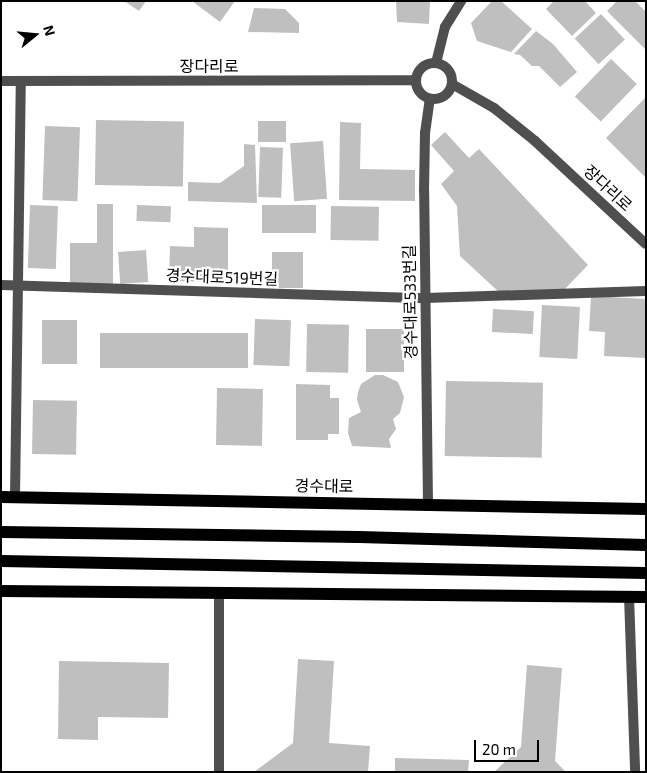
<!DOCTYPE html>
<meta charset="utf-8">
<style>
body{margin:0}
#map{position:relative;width:647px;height:773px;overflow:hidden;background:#fff;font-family:"Exo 2","Noto Sans KR",sans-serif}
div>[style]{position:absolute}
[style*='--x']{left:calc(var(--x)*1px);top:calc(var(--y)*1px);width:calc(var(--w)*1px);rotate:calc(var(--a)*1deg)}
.building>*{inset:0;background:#bfbfbf;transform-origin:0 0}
.minor>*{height:10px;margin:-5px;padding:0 5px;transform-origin:5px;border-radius:5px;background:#4f4f4f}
.tertiary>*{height:10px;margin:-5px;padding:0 5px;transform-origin:5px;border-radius:5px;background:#4f4f4f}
.tertiary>.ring{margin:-5px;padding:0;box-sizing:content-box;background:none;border:10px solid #4f4f4f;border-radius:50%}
.primary>*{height:12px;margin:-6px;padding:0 6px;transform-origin:6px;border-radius:6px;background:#000}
span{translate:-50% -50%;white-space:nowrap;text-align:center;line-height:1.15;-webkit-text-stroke:4.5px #fff;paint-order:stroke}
.street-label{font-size:16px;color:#000}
.frame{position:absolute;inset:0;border:2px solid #000;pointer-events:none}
.north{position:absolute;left:10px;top:10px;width:50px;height:50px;-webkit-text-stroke:4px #fff;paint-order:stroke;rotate:73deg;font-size:14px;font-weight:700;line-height:20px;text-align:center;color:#000}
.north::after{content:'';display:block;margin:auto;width:18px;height:22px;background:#000;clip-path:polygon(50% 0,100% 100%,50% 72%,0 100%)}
.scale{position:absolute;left:474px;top:740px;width:65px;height:22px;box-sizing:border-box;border:2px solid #000;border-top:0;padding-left:6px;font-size:15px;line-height:18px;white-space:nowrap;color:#000;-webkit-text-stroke:4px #fff;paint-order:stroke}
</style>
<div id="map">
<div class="building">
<div style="clip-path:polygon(124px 1px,146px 1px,139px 11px)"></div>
<div style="clip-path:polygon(192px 1px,235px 1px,220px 22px)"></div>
<div style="clip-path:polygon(396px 1px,430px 1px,429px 24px,397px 22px)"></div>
<div style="clip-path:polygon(492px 1px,501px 1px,532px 29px,511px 52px,477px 41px,471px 23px)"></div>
<div style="clip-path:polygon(554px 1px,585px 1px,596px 13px,572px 36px,546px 9px)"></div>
<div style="clip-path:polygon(617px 1px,635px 1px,646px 12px,646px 50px,607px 11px)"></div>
<div style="clip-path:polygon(254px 8px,285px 9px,299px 23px,299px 33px,248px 32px)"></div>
<div style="left:601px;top:14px;width:35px;height:36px;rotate:47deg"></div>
<div style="clip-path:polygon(536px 31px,553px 44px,577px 72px,560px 87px,539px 66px,532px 66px,520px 55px,514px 54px)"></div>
<div style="left:611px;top:59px;width:36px;height:52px;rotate:44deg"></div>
<div style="clip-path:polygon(646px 97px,646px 178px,606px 138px)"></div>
<div style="left:96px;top:120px;width:88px;height:65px;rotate:1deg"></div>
<div style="left:286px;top:121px;width:21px;height:28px;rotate:90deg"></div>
<div style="clip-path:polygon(340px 122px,361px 123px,360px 169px,415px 170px,415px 201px,339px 200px)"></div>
<div style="left:45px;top:126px;width:35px;height:74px;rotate:2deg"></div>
<div style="clip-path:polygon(445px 132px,469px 158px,479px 149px,588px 265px,561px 293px,501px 294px,460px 256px,457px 206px,441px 184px,454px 171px,431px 145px)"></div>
<div style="left:323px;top:141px;width:58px;height:33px;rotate:86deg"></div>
<div style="clip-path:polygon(244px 144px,255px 145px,257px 203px,188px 201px,188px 182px,220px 183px,244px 166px)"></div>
<div style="left:260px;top:147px;width:23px;height:50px;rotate:2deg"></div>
<div style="clip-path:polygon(97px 204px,113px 204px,113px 284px,70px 284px,70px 243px,97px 243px)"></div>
<div style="left:30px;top:205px;width:28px;height:63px;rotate:2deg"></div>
<div style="left:137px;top:205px;width:34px;height:16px;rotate:2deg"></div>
<div style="left:262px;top:205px;width:54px;height:28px"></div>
<div style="left:331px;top:206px;width:48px;height:34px;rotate:1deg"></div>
<div style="clip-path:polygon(194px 227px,228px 228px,228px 282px,169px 281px,170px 246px,194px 247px)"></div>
<div style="left:146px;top:250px;width:32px;height:28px;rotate:86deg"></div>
<div style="left:272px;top:252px;width:31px;height:36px"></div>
<div style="clip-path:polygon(591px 296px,646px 299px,646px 358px,604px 356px,605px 332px,589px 331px)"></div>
<div style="left:542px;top:305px;width:38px;height:52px;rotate:3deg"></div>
<div style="left:493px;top:309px;width:41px;height:23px;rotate:3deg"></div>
<div style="left:255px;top:319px;width:36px;height:46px;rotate:2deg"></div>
<div style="left:42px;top:320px;width:35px;height:44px"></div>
<div style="left:307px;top:324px;width:42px;height:48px;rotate:1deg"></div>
<div style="left:366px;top:329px;width:38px;height:43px"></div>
<div style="left:100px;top:333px;width:148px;height:35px"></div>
<div style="clip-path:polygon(375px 375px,383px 375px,398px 382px,404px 397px,400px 413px,393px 419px,396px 429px,389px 439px,391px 448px,352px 446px,348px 433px,349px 418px,361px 412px,357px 400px,358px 392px,361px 384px)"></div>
<div style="left:446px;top:381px;width:97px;height:75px;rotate:1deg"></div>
<div style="clip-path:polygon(296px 384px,330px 385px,330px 398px,339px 398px,339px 434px,328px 434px,328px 440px,296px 440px)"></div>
<div style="left:217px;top:388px;width:46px;height:57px;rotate:1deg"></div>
<div style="left:33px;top:400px;width:44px;height:54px;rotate:1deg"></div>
<div style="clip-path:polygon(298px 659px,334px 661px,329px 743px,370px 746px,368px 772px,254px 772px,293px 743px)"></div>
<div style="clip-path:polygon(59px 661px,169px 663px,168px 718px,98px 717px,98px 740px,58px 739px)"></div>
<div style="clip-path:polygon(527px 665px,562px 668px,555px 761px,566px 772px,494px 772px,521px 747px)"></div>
<div style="clip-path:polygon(395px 758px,469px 760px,468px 772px,395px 772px)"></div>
</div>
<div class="minor">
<div style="--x:436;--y:63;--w:37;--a:-76"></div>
<div style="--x:445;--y:27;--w:31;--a:-58"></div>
<div style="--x:1;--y:285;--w:424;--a:1.8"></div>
<div style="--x:425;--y:298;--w:221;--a:-1.8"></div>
<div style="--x:15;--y:497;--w:416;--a:-89.2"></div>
<div style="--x:428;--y:505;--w:314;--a:-90.7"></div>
<div style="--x:424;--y:191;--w:58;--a:-89"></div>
<div style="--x:425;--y:133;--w:34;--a:-82"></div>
<div style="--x:219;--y:593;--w:179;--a:90"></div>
<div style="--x:629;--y:596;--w:176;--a:88"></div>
</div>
<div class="tertiary">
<div class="ring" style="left:416px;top:63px;width:26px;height:26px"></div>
<div style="--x:1;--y:81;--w:415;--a:-0.1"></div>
<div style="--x:452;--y:84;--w:48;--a:29.7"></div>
<div style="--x:494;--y:108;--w:53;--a:38.8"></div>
<div style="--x:535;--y:141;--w:151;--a:42.9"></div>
</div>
<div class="primary">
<div style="--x:1;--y:497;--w:645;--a:1.07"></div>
<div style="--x:1;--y:532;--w:358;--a:0.8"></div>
<div style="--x:359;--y:537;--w:287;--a:1.6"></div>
<div style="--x:1;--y:561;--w:645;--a:1.07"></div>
<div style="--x:1;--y:591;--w:645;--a:0.53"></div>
</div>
<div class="street-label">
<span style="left:209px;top:66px">장다리로</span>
<span style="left:608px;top:188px;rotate:43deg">장다리로</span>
<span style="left:222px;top:277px;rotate:2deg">경수대로519번길</span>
<span style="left:410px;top:302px;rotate:-91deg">경수대로533번길</span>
<span style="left:324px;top:486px;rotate:1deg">경수대로</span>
</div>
<div class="frame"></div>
<div class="north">N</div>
<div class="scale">20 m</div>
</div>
